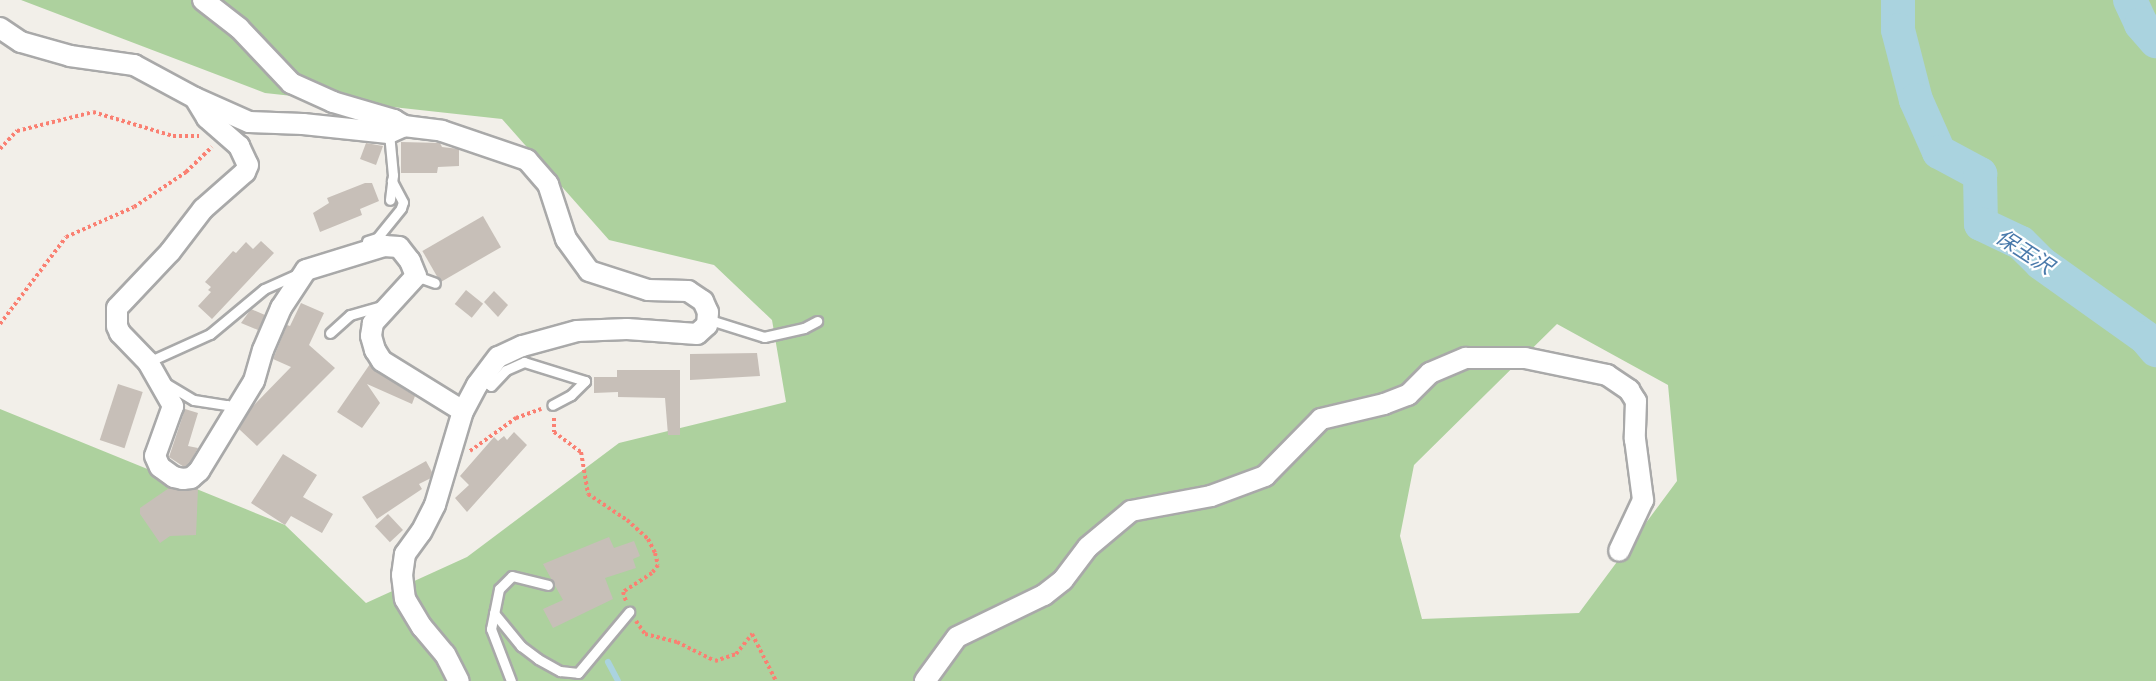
<!DOCTYPE html>
<meta charset="utf-8">
<style>
body{margin:0}
#map{position:relative;width:2156px;height:681px;overflow:hidden;background:#f2efe9;font-family:"Exo 2","Noto Sans JP",sans-serif}
div>[style]{position:absolute}
[style*='--x']{left:calc(var(--x)*1px);top:calc(var(--y)*1px);width:calc(var(--w)*1px);rotate:calc(var(--a)*1deg)}
.forest>*{inset:0;background:#add19e}
.stream>*{height:6px;margin:-3px;padding:0 3px;transform-origin:3px;border-radius:3px;background:#aad3df}
.river>*{height:34px;margin:-17px;padding:0 17px;transform-origin:17px;border-radius:17px;background:#aad3df}
.building>*{inset:0;background:#c7bfb8;transform-origin:0 0}
.path>*{height:4px;margin-top:-2px;transform-origin:0;background:repeating-linear-gradient(90deg,#fa8072 0 3px,transparent 0 6px)}
.roads{filter:drop-shadow(2px 0 #a9a9a9) drop-shadow(-2px 0 #a9a9a9) drop-shadow(0 2px #a9a9a9) drop-shadow(0 -2px #a9a9a9)}
.lane>*{height:9px;margin:-4.5px;padding:0 4.5px;transform-origin:4.5px;border-radius:4.5px;background:#fff}
.street>*{height:20px;margin:-10px;padding:0 10px;transform-origin:10px;border-radius:10px;background:#fff}
span{translate:-50% -50%;white-space:nowrap;text-align:center;line-height:1.15;-webkit-text-stroke:4.5px #fff;paint-order:stroke}
.water-label{font-size:21px;color:#4a7aab;font-style:italic}
</style>
<div id="map">
<div class="forest">
<div style="clip-path:polygon(evenodd,21px 0,2156px 0,2156px 681px,0 681px,0 409px,285px 525px,366px 603px,467px 557px,619px 443px,786px 402px,772px 320px,714px 265px,609px 240px,502px 119px,265px 93px,21px 0,1557px 324px,1668px 385px,1677px 481px,1579px 613px,1422px 619px,1400px 536px,1414px 465px,1557px 324px)"></div>
</div>
<div class="stream">
<div style="--x:608;--y:662;--w:21;--a:62"></div>
</div>
<div class="river">
<div style="--x:1898;--y:0;--w:30;--a:90"></div>
<div style="--x:1898;--y:30;--w:72;--a:75.6"></div>
<div style="--x:1916;--y:100;--w:57;--a:66.1"></div>
<div style="--x:1939;--y:152;--w:47;--a:28.2"></div>
<div style="--x:1980;--y:174;--w:50;--a:88.9"></div>
<div style="--x:1981;--y:224;--w:44;--a:25.4"></div>
<div style="--x:2021;--y:243;--w:28;--a:45"></div>
<div style="--x:2041;--y:263;--w:129;--a:35.5"></div>
<div style="--x:2146;--y:338;--w:16;--a:50"></div>
<div style="--x:2130;--y:0;--w:26;--a:65"></div>
<div style="--x:2141;--y:24;--w:23;--a:49"></div>
</div>
<div class="building">
<div style="clip-path:polygon(401px 142px,440px 143px,442px 147px,459px 149px,459px 166px,438px 167px,437px 173px,401px 173px)"></div>
<div style="clip-path:polygon(366px 143px,383px 146px,376px 165px,360px 159px)"></div>
<div style="clip-path:polygon(365px 183px,372px 183px,379px 201px,360px 209px,362px 215px,320px 232px,313px 213px,329px 203px,327px 198px)"></div>
<div style="left:483px;top:216px;width:36px;height:70px;rotate:60deg"></div>
<div style="clip-path:polygon(261px 241px,274px 253px,212px 319px,198px 306px,211px 292px,208px 290px,211px 287px,205px 282px,233px 251px,236px 253px,246px 242px,253px 249px)"></div>
<div style="left:466px;top:290px;width:22px;height:18px;rotate:39deg"></div>
<div style="clip-path:polygon(494px 291px,508px 305px,498px 317px,484px 302px)"></div>
<div style="clip-path:polygon(301px 303px,324px 313px,309px 345px,335px 368px,257px 446px,239px 429px,252px 407px,291px 367px,273px 359px,287px 325px,290px 326px)"></div>
<div style="clip-path:polygon(251px 309px,265px 315px,252px 344px,258px 330px,241px 323px)"></div>
<div style="clip-path:polygon(757px 353px,760px 376px,690px 380px,690px 354px)"></div>
<div style="clip-path:polygon(370px 364px,376px 371px,415px 396px,412px 404px,367px 384px,380px 403px,362px 428px,337px 412px)"></div>
<div style="clip-path:polygon(617px 370px,680px 370px,680px 435px,668px 435px,665px 398px,618px 397px,618px 392px,594px 393px,594px 377px,617px 377px)"></div>
<div style="left:118px;top:384px;width:26px;height:59px;rotate:18deg"></div>
<div style="clip-path:polygon(185px 409px,198px 413px,188px 446px,198px 448px,190px 463px,184px 467px,169px 457px)"></div>
<div style="clip-path:polygon(514px 432px,527px 445px,467px 512px,455px 498px,469px 485px,460px 476px,494px 437px,498px 441px,504px 436px,507px 440px)"></div>
<div style="clip-path:polygon(283px 454px,317px 475px,303px 497px,333px 514px,322px 533px,291px 516px,285px 525px,251px 503px)"></div>
<div style="clip-path:polygon(426px 461px,432px 472px,431px 478px,419px 484px,422px 489px,377px 519px,362px 497px)"></div>
<div style="clip-path:polygon(169px 488px,181px 491px,198px 489px,196px 535px,170px 536px,160px 543px,140px 514px,140px 508px)"></div>
<div style="left:388px;top:514px;width:22px;height:18px;rotate:47deg"></div>
<div style="clip-path:polygon(609px 537px,614px 548px,634px 541px,640px 556px,633px 559px,636px 568px,605px 578px,613px 599px,553px 628px,543px 609px,563px 600px,543px 564px)"></div>
</div>
<div class="path">
<div style="--x:0;--y:149;--w:25;--a:-47"></div>
<div style="--x:17;--y:131;--w:78;--a:-14"></div>
<div style="--x:93;--y:112;--w:84;--a:16.7"></div>
<div style="--x:173;--y:136;--w:26;--a:0"></div>
<div style="--x:0;--y:324;--w:109;--a:-52.8"></div>
<div style="--x:66;--y:237;--w:74;--a:-23.8"></div>
<div style="--x:134;--y:207;--w:63;--a:-33.9"></div>
<div style="--x:186;--y:172;--w:36;--a:-44"></div>
<div style="--x:554;--y:418;--w:14;--a:90"></div>
<div style="--x:554;--y:432;--w:34;--a:37"></div>
<div style="--x:581;--y:452;--w:43;--a:80.5"></div>
<div style="--x:588;--y:494;--w:47;--a:33.7"></div>
<div style="--x:627;--y:520;--w:28;--a:42"></div>
<div style="--x:648;--y:539;--w:16;--a:63"></div>
<div style="--x:655;--y:553;--w:12;--a:76"></div>
<div style="--x:658;--y:565;--w:10;--a:127"></div>
<div style="--x:652;--y:573;--w:35;--a:147"></div>
<div style="--x:623;--y:592;--w:9;--a:72"></div>
<div style="--x:470;--y:451;--w:57;--a:-35.7"></div>
<div style="--x:516;--y:418;--w:27;--a:-20"></div>
<div style="--x:636;--y:621;--w:16;--a:55"></div>
<div style="--x:645;--y:634;--w:33;--a:14"></div>
<div style="--x:677;--y:642;--w:42;--a:26.6"></div>
<div style="--x:715;--y:661;--w:22;--a:-18"></div>
<div style="--x:736;--y:654;--w:26;--a:-51"></div>
<div style="--x:752;--y:634;--w:53;--a:62.9"></div>
</div>
<div class="roads">
<div class="lane">
<div style="--x:389;--y:133;--w:42;--a:84.6"></div>
<div style="--x:393;--y:175;--w:25;--a:97"></div>
<div style="--x:367;--y:241;--w:10;--a:-17"></div>
<div style="--x:377;--y:238;--w:38;--a:-51"></div>
<div style="--x:401;--y:208;--w:6;--a:-72"></div>
<div style="--x:403;--y:202;--w:24;--a:-118"></div>
<div style="--x:416;--y:276;--w:20;--a:20"></div>
<div style="--x:707;--y:319;--w:60;--a:17.5"></div>
<div style="--x:764;--y:337;--w:41;--a:-12.7"></div>
<div style="--x:804;--y:328;--w:15;--a:-28"></div>
<div style="--x:330;--y:333;--w:27;--a:-42"></div>
<div style="--x:350;--y:315;--w:40;--a:-16"></div>
<div style="--x:148;--y:362;--w:68;--a:-24.3"></div>
<div style="--x:210;--y:334;--w:70;--a:-39.8"></div>
<div style="--x:264;--y:289;--w:39;--a:-24"></div>
<div style="--x:482;--y:379;--w:11;--a:38"></div>
<div style="--x:491;--y:386;--w:22;--a:-47"></div>
<div style="--x:506;--y:370;--w:20;--a:-24"></div>
<div style="--x:524;--y:362;--w:64;--a:17.3"></div>
<div style="--x:585;--y:381;--w:20;--a:135"></div>
<div style="--x:571;--y:395;--w:21;--a:152"></div>
<div style="--x:162;--y:381;--w:37;--a:31"></div>
<div style="--x:194;--y:400;--w:33;--a:9"></div>
<div style="--x:227;--y:405;--w:12;--a:42"></div>
<div style="--x:494;--y:613;--w:43;--a:50.7"></div>
<div style="--x:521;--y:646;--w:21;--a:37"></div>
<div style="--x:538;--y:659;--w:25;--a:29"></div>
<div style="--x:560;--y:671;--w:18;--a:6"></div>
<div style="--x:578;--y:673;--w:80;--a:-50.1"></div>
<div style="--x:511;--y:681;--w:56;--a:-111"></div>
<div style="--x:491;--y:629;--w:41;--a:-78.7"></div>
<div style="--x:499;--y:589;--w:18;--a:-45"></div>
<div style="--x:512;--y:576;--w:37;--a:14"></div>
</div>
<div class="street">
<div style="--x:203;--y:0;--w:46;--a:37.9"></div>
<div style="--x:239;--y:28;--w:76;--a:46.6"></div>
<div style="--x:291;--y:83;--w:46;--a:24.3"></div>
<div style="--x:333;--y:102;--w:64;--a:16.4"></div>
<div style="--x:394;--y:120;--w:12;--a:31"></div>
<div style="--x:404;--y:126;--w:38;--a:7"></div>
<div style="--x:442;--y:131;--w:90;--a:18.8"></div>
<div style="--x:527;--y:160;--w:32;--a:49"></div>
<div style="--x:548;--y:184;--w:58;--a:71.9"></div>
<div style="--x:566;--y:239;--w:39;--a:54"></div>
<div style="--x:589;--y:271;--w:62;--a:17.9"></div>
<div style="--x:648;--y:290;--w:40;--a:1.4"></div>
<div style="--x:688;--y:291;--w:18;--a:34"></div>
<div style="--x:703;--y:301;--w:12;--a:66"></div>
<div style="--x:708;--y:312;--w:13;--a:94"></div>
<div style="--x:707;--y:325;--w:13;--a:138"></div>
<div style="--x:697;--y:334;--w:70;--a:-175.9"></div>
<div style="--x:627;--y:329;--w:50;--a:177.7"></div>
<div style="--x:577;--y:331;--w:57;--a:164.7"></div>
<div style="--x:522;--y:346;--w:26;--a:155"></div>
<div style="--x:498;--y:357;--w:35;--a:127"></div>
<div style="--x:477;--y:385;--w:30;--a:118"></div>
<div style="--x:463;--y:411;--w:98;--a:106.6"></div>
<div style="--x:435;--y:505;--w:30;--a:117"></div>
<div style="--x:421;--y:532;--w:27;--a:126"></div>
<div style="--x:405;--y:554;--w:21;--a:98"></div>
<div style="--x:402;--y:575;--w:24;--a:83"></div>
<div style="--x:405;--y:599;--w:33;--a:59"></div>
<div style="--x:422;--y:627;--w:35;--a:50"></div>
<div style="--x:445;--y:654;--w:30;--a:63"></div>
<div style="--x:0;--y:28;--w:25;--a:34"></div>
<div style="--x:21;--y:42;--w:51;--a:15.9"></div>
<div style="--x:70;--y:56;--w:65;--a:8"></div>
<div style="--x:134;--y:65;--w:69;--a:28.4"></div>
<div style="--x:195;--y:98;--w:59;--a:24"></div>
<div style="--x:249;--y:122;--w:54;--a:2.1"></div>
<div style="--x:303;--y:124;--w:86;--a:6"></div>
<div style="--x:389;--y:133;--w:17;--a:-25"></div>
<div style="--x:195;--y:98;--w:23;--a:59"></div>
<div style="--x:207;--y:118;--w:43;--a:41.2"></div>
<div style="--x:239;--y:146;--w:21;--a:65"></div>
<div style="--x:248;--y:165;--w:8;--a:113"></div>
<div style="--x:245;--y:172;--w:56;--a:138.6"></div>
<div style="--x:203;--y:209;--w:54;--a:127.5"></div>
<div style="--x:170;--y:252;--w:77;--a:133.4"></div>
<div style="--x:117;--y:308;--w:18;--a:90"></div>
<div style="--x:117;--y:326;--w:8;--a:67"></div>
<div style="--x:120;--y:333;--w:40;--a:46"></div>
<div style="--x:148;--y:362;--w:51;--a:60.4"></div>
<div style="--x:173;--y:406;--w:53;--a:109.8"></div>
<div style="--x:155;--y:456;--w:12;--a:66"></div>
<div style="--x:160;--y:467;--w:17;--a:36"></div>
<div style="--x:174;--y:477;--w:9;--a:13"></div>
<div style="--x:183;--y:479;--w:8;--a:-7"></div>
<div style="--x:191;--y:478;--w:11;--a:-41"></div>
<div style="--x:199;--y:471;--w:105;--a:-58.6"></div>
<div style="--x:254;--y:381;--w:32;--a:-74"></div>
<div style="--x:263;--y:350;--w:46;--a:-66.8"></div>
<div style="--x:281;--y:308;--w:45;--a:-56.7"></div>
<div style="--x:306;--y:270;--w:82;--a:-17.1"></div>
<div style="--x:384;--y:246;--w:15;--a:4"></div>
<div style="--x:399;--y:247;--w:18;--a:52"></div>
<div style="--x:410;--y:261;--w:16;--a:68"></div>
<div style="--x:416;--y:276;--w:64;--a:132.5"></div>
<div style="--x:373;--y:323;--w:13;--a:99"></div>
<div style="--x:371;--y:336;--w:15;--a:74"></div>
<div style="--x:375;--y:350;--w:13;--a:58"></div>
<div style="--x:382;--y:361;--w:95;--a:31.7"></div>
<div style="--x:925;--y:681;--w:54;--a:-54"></div>
<div style="--x:957;--y:637;--w:97;--a:-25.8"></div>
<div style="--x:1044;--y:595;--w:24;--a:-38"></div>
<div style="--x:1063;--y:580;--w:41;--a:-52.9"></div>
<div style="--x:1088;--y:547;--w:56;--a:-39.9"></div>
<div style="--x:1131;--y:511;--w:81;--a:-10.6"></div>
<div style="--x:1211;--y:496;--w:58;--a:-20.3"></div>
<div style="--x:1265;--y:476;--w:80;--a:-45.5"></div>
<div style="--x:1321;--y:419;--w:65;--a:-13.4"></div>
<div style="--x:1384;--y:404;--w:26;--a:-21"></div>
<div style="--x:1408;--y:395;--w:31;--a:-45"></div>
<div style="--x:1430;--y:373;--w:39;--a:-23"></div>
<div style="--x:1466;--y:358;--w:59;--a:0"></div>
<div style="--x:1525;--y:358;--w:84;--a:11.7"></div>
<div style="--x:1607;--y:375;--w:27;--a:34"></div>
<div style="--x:1629;--y:390;--w:13;--a:58"></div>
<div style="--x:1636;--y:401;--w:38;--a:92"></div>
<div style="--x:1635;--y:439;--w:62;--a:82.5"></div>
<div style="--x:1643;--y:500;--w:56;--a:115.2"></div>
</div>
</div>
<div class="water-label">
<span style="left:2025px;top:251px;rotate:33deg">保玉沢</span>
</div>
</div>
